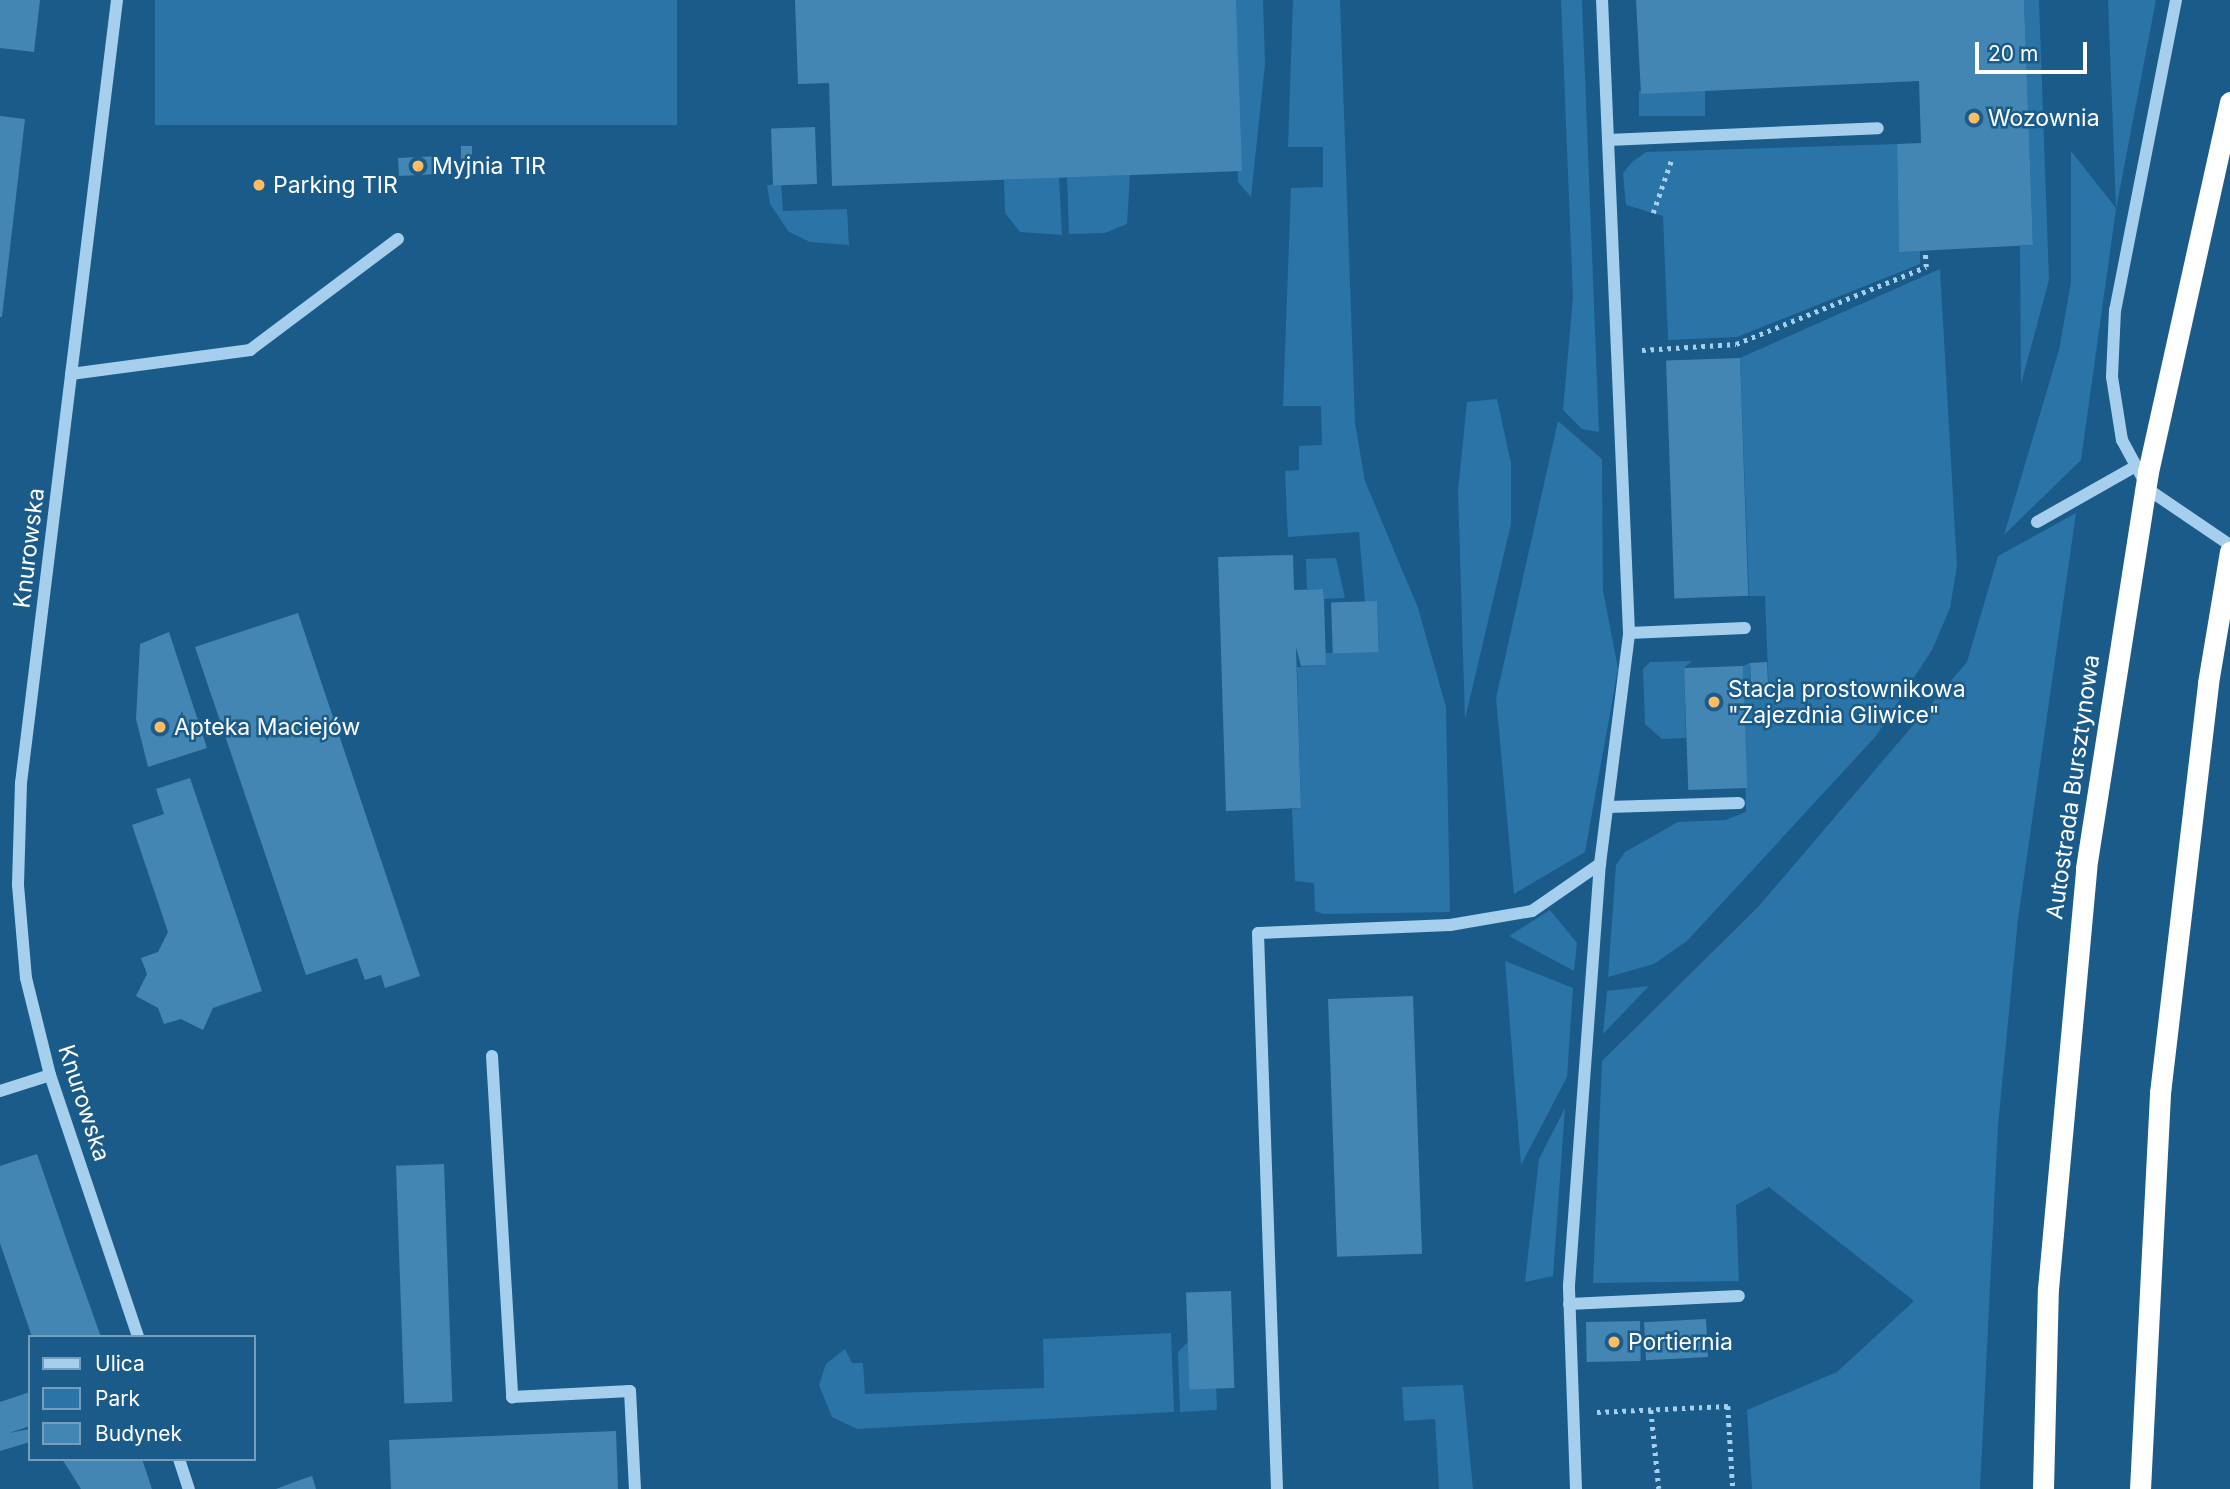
<!DOCTYPE html>
<meta charset="utf-8">
<style>
body{margin:0}
#map{position:relative;width:2230px;height:1489px;overflow:hidden;background:#1a5b8a;font-family:Inter,sans-serif}
div>[style]{position:absolute}
[style*='--x']{left:calc(var(--x)*1px);top:calc(var(--y)*1px);width:calc(var(--w)*1px);rotate:calc(var(--a)*1deg)}
.green>*{inset:0;background:#2a74a7;transform-origin:0 0}
.building>*{inset:0;background:#4385b3;transform-origin:0 0}
.path>*{height:4.5px;margin-top:-2.25px;transform-origin:0;background:repeating-linear-gradient(90deg,#a5cfed 0 3.5px,transparent 0 8.5px)}
.minor>*{height:12px;margin:-6px;padding:0 6px;transform-origin:6px;border-radius:6px;background:#a5cfed}
.highway>*{height:21px;margin:-10.5px;padding:0 10.5px;transform-origin:10.5px;border-radius:10.5px;background:#fff}
.highway-bridge>*{height:21px;margin:-10.5px;padding:0 10.5px;transform-origin:10.5px;border-radius:10.5px;background:#fff}
.dots>*{width:19px;height:19px;translate:-50% -50%;box-sizing:border-box;border:4px solid #1a5b8a;border-radius:50%}
span{translate:-50% -50%;white-space:nowrap;text-align:center;line-height:1.15;-webkit-text-stroke:5px #1a5b8a;paint-order:stroke}
.poi-label{font-size:23px;color:#fff}
.left{translate:0 -50%;text-align:left}
.street-label{font-size:23px;color:#fff}
.legend{position:absolute;left:28px;top:1335px;width:228px;height:126px;box-sizing:border-box;background:#1a5b8a;border:2px solid #769db9;margin:0;padding:9px 12px;list-style:none;font-size:21px;color:#fff}
.legend li{display:flex;align-items:center;gap:14px;height:35px}
.legend b{width:35px;border:2px solid #769db9}
.scale{position:absolute;left:1975px;top:42px;width:112px;height:32px;box-sizing:border-box;border:4px solid #fff;border-top:0;padding-left:9px;font-size:21px;line-height:24px;white-space:nowrap;color:#fff;-webkit-text-stroke:5px #1a5b8a;paint-order:stroke}
</style>
<div id="map">
<div class="green">
<div style="left:155px;top:0;width:522px;height:125px"></div>
<div style="clip-path:polygon(1236px 0,1263px 0,1265px 64px,1251px 197px,1238px 182px)"></div>
<div style="clip-path:polygon(1293px 0,1340px 0,1355px 423px,1365px 481px,1418px 608px,1446px 707px,1450px 912px,1323px 914px,1315px 911px,1314px 883px,1295px 881px,1292px 809px,1301px 808px,1297px 667px,1326px 665px,1326px 653px,1379px 651px,1377px 602px,1365px 602px,1359px 532px,1288px 537px,1285px 471px,1299px 470px,1299px 446px,1322px 445px,1321px 406px,1283px 406px,1291px 188px,1323px 187px,1323px 147px,1288px 147px)"></div>
<div style="clip-path:polygon(1561px 0,1582px 0,1599px 432px,1582px 429px,1563px 410px,1573px 298px)"></div>
<div style="clip-path:polygon(2024px 0,2039px 0,2049px 280px,2021px 384px,2020px 246px,2033px 245px)"></div>
<div style="clip-path:polygon(2108px 0,2156px 0,2116px 209px,2081px 460px,2004px 535px,2059px 350px,2071px 282px,2071px 151px,2116px 208px)"></div>
<div style="left:1705px;top:91px;width:25px;height:66px;rotate:90deg"></div>
<div style="clip-path:polygon(1897px 144px,1899px 251px,1920px 251px,1920px 264px,1737px 337px,1668px 340px,1663px 216px,1626px 205px,1623px 173px,1632px 162px,1646px 152px)"></div>
<div style="clip-path:polygon(1130px 175px,1127px 224px,1105px 233px,1069px 234px,1067px 177px)"></div>
<div style="clip-path:polygon(1059px 177px,1062px 235px,1020px 232px,1005px 213px,1004px 180px)"></div>
<div style="clip-path:polygon(781px 184px,783px 211px,847px 209px,849px 245px,810px 242px,789px 232px,770px 204px,767px 185px)"></div>
<div style="clip-path:polygon(1940px 269px,1957px 566px,1950px 608px,1932px 650px,1876px 736px,1687px 941px,1654px 964px,1608px 977px,1616px 865px,1625px 852px,1678px 822px,1725px 820px,1746px 812px,1743px 666px,1750px 663px,1751px 697px,1769px 696px,1765px 596px,1749px 596px,1740px 358px)"></div>
<div style="clip-path:polygon(1497px 399px,1511px 463px,1511px 524px,1465px 719px,1458px 491px,1467px 402px)"></div>
<div style="clip-path:polygon(1558px 421px,1602px 459px,1603px 590px,1618px 669px,1585px 852px,1514px 894px,1496px 698px)"></div>
<div style="clip-path:polygon(2076px 513px,2018px 919px,1998px 1126px,1980px 1489px,1752px 1489px,1747px 1410px,1837px 1372px,1914px 1301px,1769px 1187px,1736px 1205px,1739px 1281px,1593px 1283px,1602px 1061px,1759px 906px,1967px 662px,1998px 556px)"></div>
<div style="clip-path:polygon(1336px 558px,1345px 598px,1324px 599px,1323px 589px,1307px 589px,1306px 559px)"></div>
<div style="clip-path:polygon(1692px 661px,1684px 668px,1686px 738px,1662px 739px,1645px 724px,1643px 669px,1650px 662px)"></div>
<div style="clip-path:polygon(1550px 910px,1577px 943px,1574px 971px,1509px 936px)"></div>
<div style="clip-path:polygon(1505px 961px,1573px 988px,1567px 1077px,1521px 1165px)"></div>
<div style="clip-path:polygon(1649px 986px,1603px 1034px,1607px 991px)"></div>
<div style="clip-path:polygon(1565px 1108px,1553px 1276px,1525px 1282px,1539px 1159px)"></div>
<div style="clip-path:polygon(1171px 1333px,1174px 1412px,857px 1429px,832px 1417px,819px 1385px,826px 1364px,845px 1349px,852px 1363px,863px 1363px,865px 1394px,1044px 1388px,1043px 1339px)"></div>
<div style="clip-path:polygon(1190px 1340px,1216px 1382px,1217px 1410px,1180px 1412px,1178px 1352px)"></div>
<div style="clip-path:polygon(1463px 1385px,1473px 1489px,1439px 1489px,1435px 1419px,1404px 1421px,1402px 1387px)"></div>
</div>
<div class="building">
<div style="clip-path:polygon(0 0,40px 0,34px 52px,0 48px)"></div>
<div style="clip-path:polygon(795px 0,1236px 0,1242px 171px,832px 186px,829px 83px,798px 84px)"></div>
<div style="clip-path:polygon(1636px 0,2024px 0,2033px 245px,1899px 252px,1897px 144px,1921px 143px,1919px 81px,1641px 94px)"></div>
<div style="clip-path:polygon(0 116px,25px 119px,2px 317px,0 317px)"></div>
<div style="left:815px;top:127px;width:57px;height:44px;rotate:88deg"></div>
<div style="left:472px;top:146px;width:20px;height:11px;rotate:90deg"></div>
<div style="left:438px;top:156px;width:18px;height:40px;rotate:87deg"></div>
<div style="left:1740px;top:358px;width:238px;height:74px;rotate:88deg"></div>
<div style="clip-path:polygon(1293px 555px,1294px 590px,1323px 589px,1324px 599px,1326px 665px,1301px 666px,1296px 647px,1301px 808px,1226px 811px,1218px 557px)"></div>
<div style="left:1377px;top:601px;width:51px;height:46px;rotate:88deg"></div>
<div style="clip-path:polygon(298px 613px,420px 976px,385px 988px,381px 975px,365px 980px,357px 958px,306px 975px,195px 647px)"></div>
<div style="clip-path:polygon(169px 632px,207px 748px,148px 767px,136px 719px,140px 644px)"></div>
<div style="left:1767px;top:662px;width:35px;height:17px;rotate:87deg"></div>
<div style="left:1743px;top:666px;width:122px;height:59px;rotate:88deg"></div>
<div style="clip-path:polygon(190px 778px,262px 991px,213px 1008px,203px 1030px,181px 1019px,164px 1024px,158px 1008px,136px 996px,147px 974px,141px 958px,158px 952px,168px 932px,132px 825px,164px 814px,156px 789px)"></div>
<div style="left:1413px;top:996px;width:258px;height:85px;rotate:88deg"></div>
<div style="clip-path:polygon(37px 1154px,69px 1247px,101px 1337px,32px 1337px,0 1243px,0 1166px)"></div>
<div style="left:444px;top:1164px;width:238px;height:48px;rotate:88deg"></div>
<div style="left:1231px;top:1291px;width:97px;height:45px;rotate:88deg"></div>
<div style="left:1706px;top:1319px;width:38px;height:62px;rotate:87deg"></div>
<div style="left:1640px;top:1321px;width:40px;height:54px;rotate:89deg"></div>
<div style="clip-path:polygon(30px 1392px,30px 1426px,9px 1433px,30px 1429px,30px 1442px,0 1451px,0 1402px)"></div>
<div style="clip-path:polygon(616px 1431px,618px 1489px,391px 1489px,389px 1440px)"></div>
<div style="clip-path:polygon(62px 1459px,142px 1459px,152px 1489px,81px 1489px)"></div>
<div style="clip-path:polygon(312px 1476px,316px 1489px,276px 1489px,297px 1481px)"></div>
</div>
<div class="path">
<div style="--x:1653;--y:213;--w:55;--a:-70.9"></div>
<div style="--x:1642;--y:350;--w:94;--a:-3.7"></div>
<div style="--x:1736;--y:344;--w:205;--a:-22.1"></div>
<div style="--x:1926;--y:267;--w:15;--a:-94"></div>
<div style="--x:1651;--y:1410;--w:79;--a:84.2"></div>
<div style="--x:1597;--y:1412;--w:131;--a:-2.6"></div>
<div style="--x:1728;--y:1406;--w:83;--a:86.6"></div>
</div>
<div class="minor">
<div style="--x:117;--y:0;--w:789;--a:96.99"></div>
<div style="--x:21;--y:783;--w:102;--a:91.7"></div>
<div style="--x:18;--y:885;--w:93;--a:85.1"></div>
<div style="--x:26;--y:978;--w:100;--a:76.1"></div>
<div style="--x:50;--y:1075;--w:276;--a:71.4"></div>
<div style="--x:2176;--y:0;--w:316;--a:101.1"></div>
<div style="--x:2115;--y:310;--w:67;--a:92.6"></div>
<div style="--x:2112;--y:377;--w:64;--a:81"></div>
<div style="--x:2122;--y:440;--w:57;--a:61.6"></div>
<div style="--x:2149;--y:490;--w:98;--a:34.2"></div>
<div style="--x:1608;--y:140;--w:270;--a:-2.5"></div>
<div style="--x:71;--y:374;--w:181;--a:-7.6"></div>
<div style="--x:250;--y:350;--w:185;--a:-36.9"></div>
<div style="--x:2037;--y:522;--w:114;--a:-29.5"></div>
<div style="--x:1629;--y:633;--w:116;--a:-2.5"></div>
<div style="--x:1608;--y:807;--w:131;--a:-1.7"></div>
<div style="--x:492;--y:1056;--w:342;--a:86.6"></div>
<div style="--x:512;--y:1397;--w:118;--a:-2.9"></div>
<div style="--x:630;--y:1391;--w:98;--a:87.1"></div>
<div style="--x:0;--y:1091;--w:52;--a:-17.7"></div>
<div style="--x:1569;--y:1304;--w:170;--a:-2.7"></div>
<div style="--x:179;--y:1459;--w:32;--a:72"></div>
<div style="--x:1277;--y:1489;--w:556;--a:-91.96"></div>
<div style="--x:1258;--y:933;--w:192;--a:-2.4"></div>
<div style="--x:1450;--y:925;--w:83;--a:-9.7"></div>
<div style="--x:1532;--y:911;--w:83;--a:-34.7"></div>
<div style="--x:1576;--y:1489;--w:204;--a:-92"></div>
<div style="--x:1569;--y:1285;--w:422;--a:-85.8"></div>
<div style="--x:1600;--y:864;--w:233;--a:-82.8"></div>
<div style="--x:1629;--y:633;--w:634;--a:-92.44"></div>
</div>
<div class="highway">
<div style="--x:2140;--y:1489;--w:397;--a:-87.1"></div>
<div style="--x:2160;--y:1093;--w:413;--a:-83.3"></div>
<div style="--x:2208;--y:683;--w:133;--a:-80.5"></div>
</div>
<div class="highway-bridge">
<div style="--x:2043;--y:1489;--w:200;--a:-88.6"></div>
<div style="--x:2048;--y:1289;--w:423;--a:-84.8"></div>
<div style="--x:2086;--y:868;--w:401;--a:-81.1"></div>
<div style="--x:2148;--y:472;--w:379;--a:-77.5"></div>
</div>
<div class="dots">
<div style="left:1974px;top:118px;background:#ffbc61"></div>
<div style="left:418px;top:166px;background:#ffbc61"></div>
<div style="left:259px;top:185px;background:#ffbc61"></div>
<div style="left:1714px;top:702px;background:#ffbc61"></div>
<div style="left:160px;top:727px;background:#ffbc61"></div>
<div style="left:1614px;top:1342px;background:#ffbc61"></div>
</div>
<div class="poi-label">
<span class="left" style="left:1988px;top:118px">Wozownia</span>
<span class="left" style="left:432px;top:166px">Myjnia TIR</span>
<span class="left" style="left:273px;top:185px">Parking TIR</span>
<span class="left" style="left:1728px;top:702px">Stacja prostownikowa<br>"Zajezdnia Gliwice"</span>
<span class="left" style="left:174px;top:727px">Apteka Maciejów</span>
<span class="left" style="left:1628px;top:1342px">Portiernia</span>
</div>
<div class="street-label">
<span style="left:29px;top:548px;rotate:-83deg">Knurowska</span>
<span style="left:2073px;top:787px;rotate:-82deg">Autostrada Bursztynowa</span>
<span style="left:84px;top:1103px;rotate:72deg">Knurowska</span>
</div>
<ul class="legend">
<li><b style="height:9px;background:#a5cfed"></b>Ulica</li>
<li><b style="height:19px;background:#2a74a7"></b>Park</li>
<li><b style="height:19px;background:#4385b3"></b>Budynek</li>
</ul>
<div class="scale">20 m</div>
</div>
